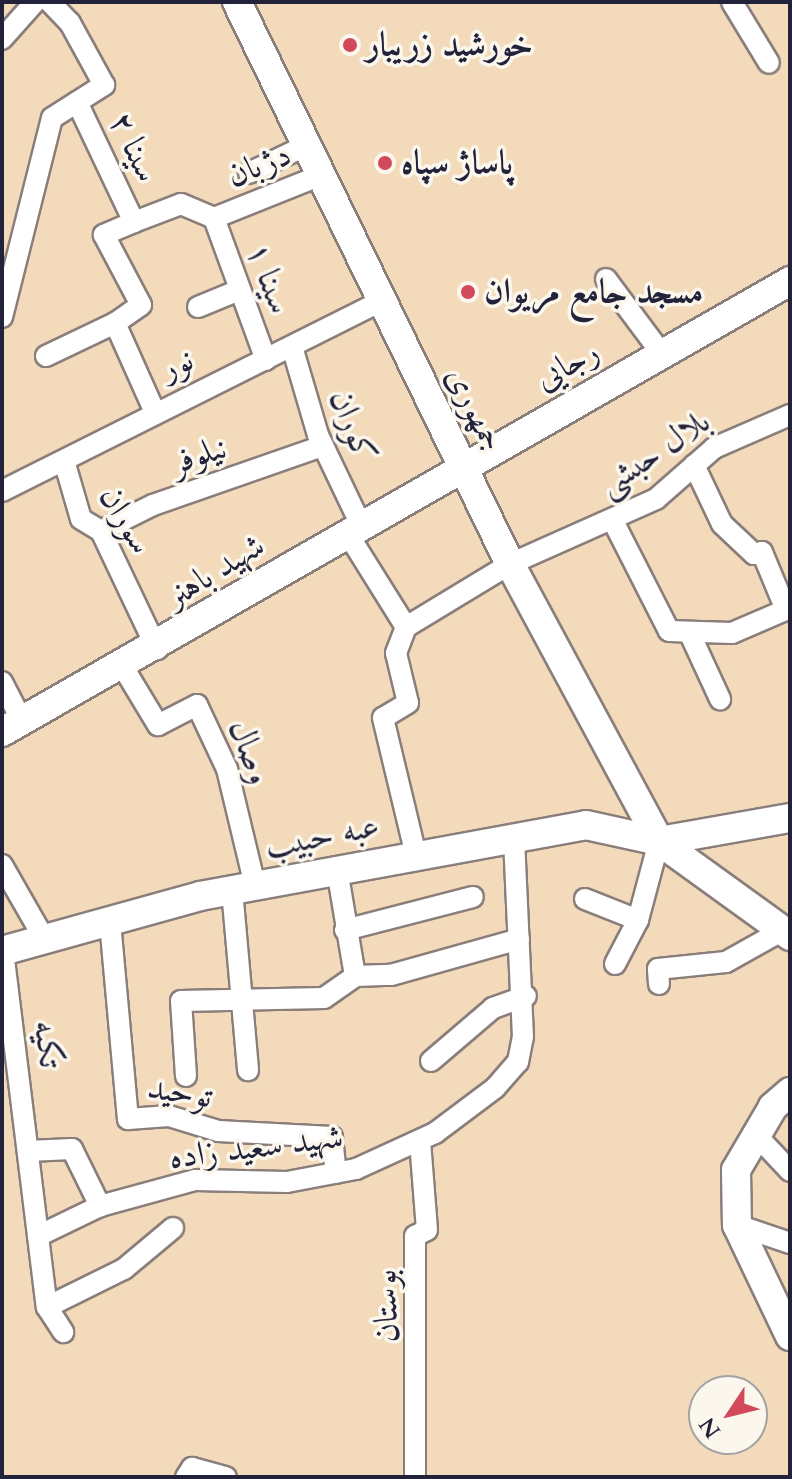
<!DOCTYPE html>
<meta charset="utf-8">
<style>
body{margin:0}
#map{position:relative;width:792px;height:1479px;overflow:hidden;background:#f2dabb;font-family:Cardo,Amiri,serif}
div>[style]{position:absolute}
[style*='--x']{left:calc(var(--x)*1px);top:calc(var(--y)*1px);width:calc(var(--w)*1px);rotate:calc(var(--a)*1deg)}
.roads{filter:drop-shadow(2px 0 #8a7e7b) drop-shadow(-2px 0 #8a7e7b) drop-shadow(0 2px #8a7e7b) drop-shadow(0 -2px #8a7e7b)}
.street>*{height:20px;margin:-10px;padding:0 10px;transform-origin:10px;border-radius:10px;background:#fff}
.secondary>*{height:28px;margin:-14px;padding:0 14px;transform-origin:14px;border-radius:14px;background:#fff}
.dots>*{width:22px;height:22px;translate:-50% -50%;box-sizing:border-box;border:4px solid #fbf7ec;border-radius:50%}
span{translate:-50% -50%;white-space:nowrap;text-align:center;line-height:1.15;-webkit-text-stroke:7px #fbf7ec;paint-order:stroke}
.poi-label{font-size:34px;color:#22223b;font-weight:700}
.left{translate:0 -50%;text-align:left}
.street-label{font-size:34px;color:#22223b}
.frame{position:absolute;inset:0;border:4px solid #22223b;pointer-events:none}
.north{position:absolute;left:688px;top:1375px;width:80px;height:80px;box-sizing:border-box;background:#fbf7ec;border:2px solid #a4a2a5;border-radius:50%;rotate:235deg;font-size:22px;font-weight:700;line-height:32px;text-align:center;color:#22223b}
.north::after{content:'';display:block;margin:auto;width:28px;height:36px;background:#d1495b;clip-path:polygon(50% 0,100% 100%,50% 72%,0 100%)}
</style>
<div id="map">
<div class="roads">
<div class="street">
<div style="--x:732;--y:2;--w:71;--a:58.8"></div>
<div style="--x:2;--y:39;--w:50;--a:-48.3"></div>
<div style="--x:77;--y:102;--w:133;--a:64.6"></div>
<div style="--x:134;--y:222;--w:33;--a:157"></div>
<div style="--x:104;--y:235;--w:79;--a:62.1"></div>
<div style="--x:141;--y:305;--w:32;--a:145"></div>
<div style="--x:115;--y:323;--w:95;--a:65.9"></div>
<div style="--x:249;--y:173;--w:62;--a:-25.7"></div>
<div style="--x:214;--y:218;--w:151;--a:69.9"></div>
<div style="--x:134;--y:222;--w:50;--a:-21"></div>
<div style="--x:181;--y:204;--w:36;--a:23"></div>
<div style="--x:214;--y:218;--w:113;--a:-21.8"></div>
<div style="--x:606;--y:279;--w:94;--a:53.3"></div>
<div style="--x:198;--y:307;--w:44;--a:-22.5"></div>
<div style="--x:2;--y:317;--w:205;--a:-75.9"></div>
<div style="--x:52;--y:118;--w:62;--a:-32.4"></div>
<div style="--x:104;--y:85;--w:71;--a:-118.7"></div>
<div style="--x:70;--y:23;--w:29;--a:-134"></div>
<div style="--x:293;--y:350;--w:89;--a:73.6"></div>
<div style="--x:318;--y:435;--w:98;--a:64.5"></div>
<div style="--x:46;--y:356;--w:76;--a:-25.6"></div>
<div style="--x:65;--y:464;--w:57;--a:73.8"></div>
<div style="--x:81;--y:519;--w:23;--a:31"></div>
<div style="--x:101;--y:531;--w:131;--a:64.6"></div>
<div style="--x:694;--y:465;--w:65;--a:64.6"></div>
<div style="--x:722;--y:524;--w:44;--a:43.2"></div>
<div style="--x:754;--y:554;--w:8;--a:-14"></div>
<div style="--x:762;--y:552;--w:63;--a:67.5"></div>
<div style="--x:2;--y:491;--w:424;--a:-26.6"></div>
<div style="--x:613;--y:521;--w:123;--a:63"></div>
<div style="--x:669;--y:631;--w:63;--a:1.8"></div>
<div style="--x:732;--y:633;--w:63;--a:-23.3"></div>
<div style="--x:101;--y:531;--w:58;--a:-26.6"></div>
<div style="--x:153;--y:505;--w:179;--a:-19.2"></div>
<div style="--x:346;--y:531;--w:113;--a:58"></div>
<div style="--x:406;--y:627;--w:122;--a:-31.2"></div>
<div style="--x:510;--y:564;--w:160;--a:-24"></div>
<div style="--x:656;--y:499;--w:77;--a:-41.3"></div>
<div style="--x:714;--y:448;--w:83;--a:-23.5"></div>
<div style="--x:406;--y:627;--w:28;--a:111"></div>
<div style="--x:396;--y:653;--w:51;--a:76.5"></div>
<div style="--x:408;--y:703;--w:29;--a:149"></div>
<div style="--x:383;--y:718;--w:141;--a:76.5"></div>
<div style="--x:690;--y:634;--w:72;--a:65.2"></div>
<div style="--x:123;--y:667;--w:68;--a:58.9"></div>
<div style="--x:158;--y:725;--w:44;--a:-27.1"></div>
<div style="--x:197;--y:705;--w:71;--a:64.9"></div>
<div style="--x:227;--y:769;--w:120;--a:76.5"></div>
<div style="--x:2;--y:682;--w:44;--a:62.9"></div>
<div style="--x:2;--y:865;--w:86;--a:60.2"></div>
<div style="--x:232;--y:890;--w:181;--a:84.9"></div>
<div style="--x:585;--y:899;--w:57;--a:21.6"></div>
<div style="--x:110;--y:922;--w:198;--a:84.8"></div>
<div style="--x:128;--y:1119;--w:41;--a:-4.2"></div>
<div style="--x:169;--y:1116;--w:51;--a:17"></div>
<div style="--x:218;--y:1131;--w:114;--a:3"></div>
<div style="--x:332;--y:1137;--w:36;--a:84"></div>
<div style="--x:345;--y:930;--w:132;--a:-14.5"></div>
<div style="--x:3;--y:951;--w:359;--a:83"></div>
<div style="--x:47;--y:1307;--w:30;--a:57"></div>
<div style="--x:615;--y:964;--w:50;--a:-62.4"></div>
<div style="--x:638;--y:920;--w:82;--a:-75.1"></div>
<div style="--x:355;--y:976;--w:36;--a:-2"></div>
<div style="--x:391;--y:975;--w:133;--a:-15.7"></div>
<div style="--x:659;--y:984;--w:15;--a:-94"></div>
<div style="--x:658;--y:969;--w:68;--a:-5.9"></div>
<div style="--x:726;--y:962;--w:65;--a:-29.3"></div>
<div style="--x:431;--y:1061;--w:82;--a:-40.5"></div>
<div style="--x:493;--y:1008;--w:35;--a:-20"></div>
<div style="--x:186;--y:1076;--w:75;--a:-93.8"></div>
<div style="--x:181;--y:1001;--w:143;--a:-1.2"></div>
<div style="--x:324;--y:998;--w:38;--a:-35"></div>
<div style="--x:355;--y:976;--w:108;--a:-99.6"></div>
<div style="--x:757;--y:1136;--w:48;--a:46.7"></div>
<div style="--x:28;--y:1151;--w:44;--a:-2.6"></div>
<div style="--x:72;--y:1149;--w:64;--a:63.8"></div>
<div style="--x:737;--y:1225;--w:56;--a:18.8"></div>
<div style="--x:38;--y:1236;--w:69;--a:-25.8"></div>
<div style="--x:100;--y:1206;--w:98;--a:-15.3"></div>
<div style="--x:195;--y:1180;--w:92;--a:1.2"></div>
<div style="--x:287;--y:1182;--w:70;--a:-10.7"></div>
<div style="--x:356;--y:1169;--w:87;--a:-24.5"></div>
<div style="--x:435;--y:1133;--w:75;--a:-36.9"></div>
<div style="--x:495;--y:1088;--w:35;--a:-49"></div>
<div style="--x:518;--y:1062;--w:25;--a:-79"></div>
<div style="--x:523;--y:1037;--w:200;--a:-92.6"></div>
<div style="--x:47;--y:1307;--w:86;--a:-26.3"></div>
<div style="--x:124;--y:1269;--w:64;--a:-39.9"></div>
<div style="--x:186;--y:1477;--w:11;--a:-56"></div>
<div style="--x:192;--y:1468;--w:35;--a:15"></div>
<div style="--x:415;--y:1477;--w:241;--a:-90"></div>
<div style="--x:415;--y:1236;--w:13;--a:-27"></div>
<div style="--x:427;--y:1230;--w:89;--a:-94.5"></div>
</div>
<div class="secondary">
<div style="--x:237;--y:2;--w:625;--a:64.09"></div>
<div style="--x:510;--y:564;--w:315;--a:61.7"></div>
<div style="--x:2;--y:732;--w:908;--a:-29.78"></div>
<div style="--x:659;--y:841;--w:133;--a:-10"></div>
<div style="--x:2;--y:951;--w:205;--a:-15.5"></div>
<div style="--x:200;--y:896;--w:392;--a:-10.4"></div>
<div style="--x:586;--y:825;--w:75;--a:12.4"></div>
<div style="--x:659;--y:841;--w:162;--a:35.9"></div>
<div style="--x:790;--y:1092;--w:23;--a:139"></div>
<div style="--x:773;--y:1107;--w:73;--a:120.4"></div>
<div style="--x:736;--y:1170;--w:55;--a:89"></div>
<div style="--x:737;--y:1225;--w:123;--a:64.5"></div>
</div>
</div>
<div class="dots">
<div style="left:350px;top:45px;background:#d1495b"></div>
<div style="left:385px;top:163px;background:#d1495b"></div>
<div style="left:468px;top:292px;background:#d1495b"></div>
</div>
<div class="poi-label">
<span class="left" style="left:366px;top:45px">خورشید زریبار</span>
<span class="left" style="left:401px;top:163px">پاساژ سپاه</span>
<span class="left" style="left:484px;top:292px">مسجد جامع مریوان</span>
</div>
<div class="street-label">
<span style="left:134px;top:147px;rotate:65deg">سینا ۲</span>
<span style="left:259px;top:165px;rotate:-22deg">دژبان</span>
<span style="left:269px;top:278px;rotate:70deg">سینا ۱</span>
<span style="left:177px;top:364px;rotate:-24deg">نور</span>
<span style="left:567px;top:365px;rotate:-29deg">رجایی</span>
<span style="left:475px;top:409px;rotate:64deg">جمهوری</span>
<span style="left:353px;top:426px;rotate:69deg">کوران</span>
<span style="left:654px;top:453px;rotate:-34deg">بلال حبشی</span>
<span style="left:199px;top:455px;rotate:-19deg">نیلوفر</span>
<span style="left:126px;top:520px;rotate:60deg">سوران</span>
<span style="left:215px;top:571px;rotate:-32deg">شهید باهنر</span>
<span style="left:250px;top:752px;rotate:70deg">وصال</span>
<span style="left:322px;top:836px;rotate:-11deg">عبه حبیب</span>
<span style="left:48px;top:1044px;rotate:83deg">تکیه</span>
<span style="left:180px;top:1092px;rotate:9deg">توحید</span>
<span style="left:256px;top:1147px;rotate:-7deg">شهید سعید زاده</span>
<span style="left:386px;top:1306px;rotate:-92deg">بوستان</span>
</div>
<div class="frame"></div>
<div class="north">N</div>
</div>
